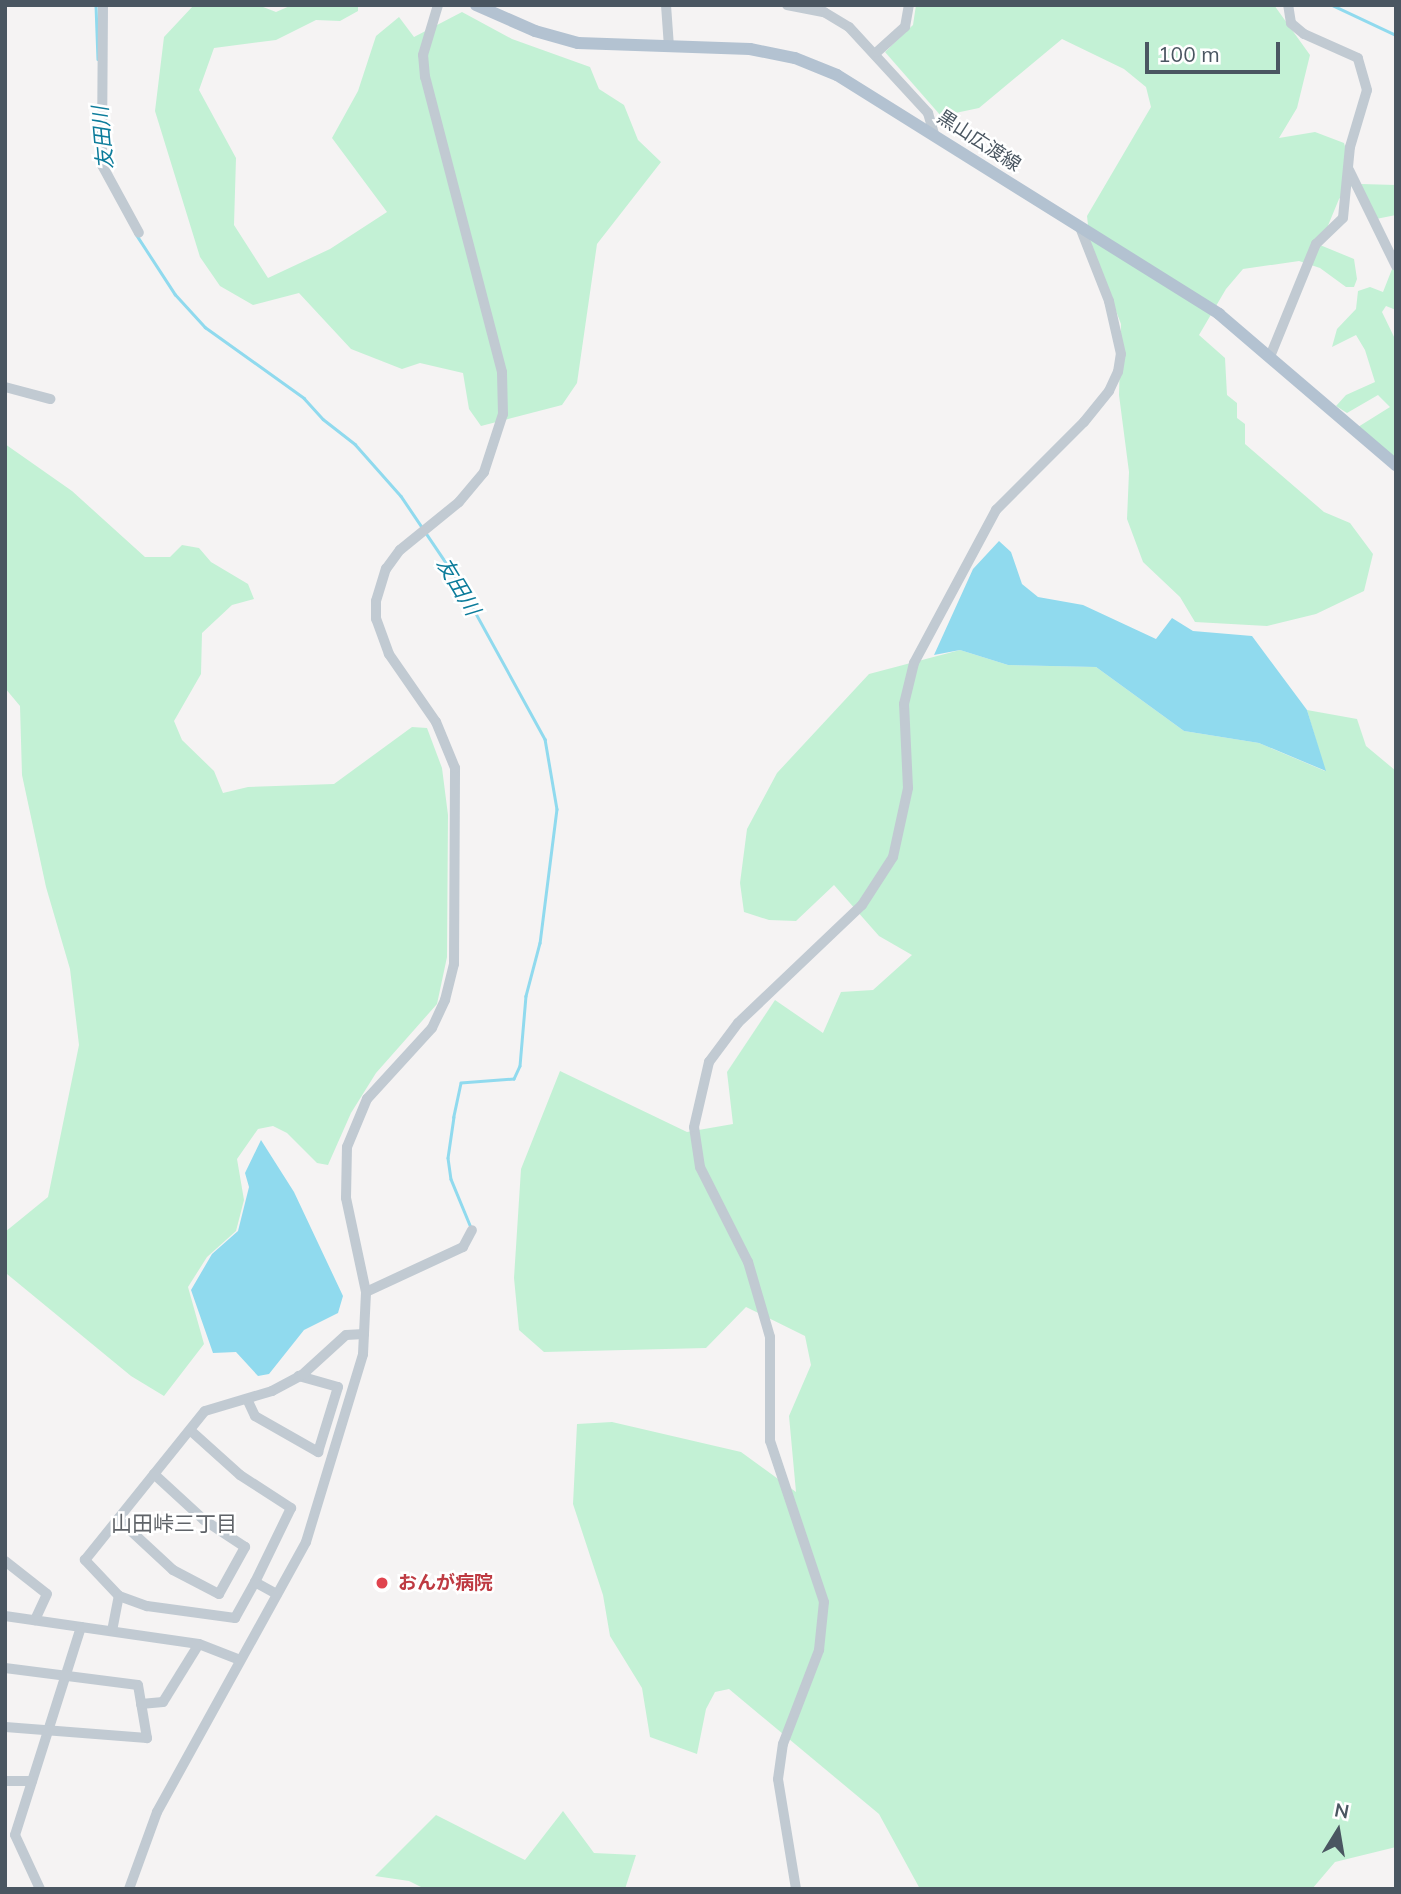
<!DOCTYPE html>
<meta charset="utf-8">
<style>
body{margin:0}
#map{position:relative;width:1401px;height:1894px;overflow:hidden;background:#f5f3f3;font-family:Mulish,"Noto Sans JP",sans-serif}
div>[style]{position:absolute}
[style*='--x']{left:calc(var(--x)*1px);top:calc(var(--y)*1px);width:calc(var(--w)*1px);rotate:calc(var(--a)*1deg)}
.green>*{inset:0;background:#c3f1d5}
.water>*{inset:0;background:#90daee}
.stream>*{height:2.5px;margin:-1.25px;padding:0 1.25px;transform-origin:1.25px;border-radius:1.25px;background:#90daee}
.minor>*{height:10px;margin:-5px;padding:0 5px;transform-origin:5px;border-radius:5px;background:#c1cad2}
.major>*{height:12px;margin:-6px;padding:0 6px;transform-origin:6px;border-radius:6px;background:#b3c2d1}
.dots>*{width:19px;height:19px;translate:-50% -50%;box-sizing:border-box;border:4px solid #fff;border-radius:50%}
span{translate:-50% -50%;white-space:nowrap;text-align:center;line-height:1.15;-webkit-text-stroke:5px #fff;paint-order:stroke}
.street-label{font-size:19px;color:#4a5661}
.health-label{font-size:19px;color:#be3a42;font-weight:700}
.left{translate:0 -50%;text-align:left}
.water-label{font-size:21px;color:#0c7c9b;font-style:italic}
.neighbourhood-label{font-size:21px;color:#5f6368}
.frame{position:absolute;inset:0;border:7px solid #4a5661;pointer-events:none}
.north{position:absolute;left:1303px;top:1796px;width:70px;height:70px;-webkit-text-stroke:5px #fff;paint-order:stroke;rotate:11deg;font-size:19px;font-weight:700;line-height:28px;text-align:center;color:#4a5661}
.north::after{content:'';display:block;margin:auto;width:24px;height:32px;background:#4a5661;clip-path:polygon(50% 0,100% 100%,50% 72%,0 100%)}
.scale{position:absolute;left:1145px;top:42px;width:135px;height:32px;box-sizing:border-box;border:4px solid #4a5661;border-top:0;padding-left:9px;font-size:21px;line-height:24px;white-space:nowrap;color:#4a5661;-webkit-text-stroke:5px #fff;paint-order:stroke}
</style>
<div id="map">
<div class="green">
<div style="clip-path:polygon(258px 5px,276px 12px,292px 5px,358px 5px,358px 11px,340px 21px,316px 20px,276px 40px,214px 48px,199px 90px,236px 158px,234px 225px,268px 278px,330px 249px,387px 212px,332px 138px,358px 91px,376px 36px,399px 17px,414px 37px,462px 12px,512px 39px,590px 67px,599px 89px,624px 105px,638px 140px,661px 162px,597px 244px,577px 383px,562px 405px,481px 426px,469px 409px,463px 373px,420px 363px,402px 369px,351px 349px,299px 293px,253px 305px,220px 286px,200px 257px,155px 111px,164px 37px,193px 6px)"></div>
<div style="clip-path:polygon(916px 5px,1274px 5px,1310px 55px,1297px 108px,1279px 138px,1315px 132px,1344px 143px,1355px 183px,1339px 199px,1320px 245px,1354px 259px,1357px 279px,1354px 287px,1346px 287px,1320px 268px,1299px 261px,1243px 269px,1226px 289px,1199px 335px,1225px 358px,1227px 395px,1237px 403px,1237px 418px,1245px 424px,1245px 444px,1324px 512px,1350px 523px,1373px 554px,1364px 591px,1316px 614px,1267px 626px,1195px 622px,1180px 597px,1143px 562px,1127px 519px,1129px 472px,1119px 395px,1121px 324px,1090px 243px,1087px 216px,1151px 107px,1146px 87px,1124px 69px,1062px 39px,979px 108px,941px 116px,885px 52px,913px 25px)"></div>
<div style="clip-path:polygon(1361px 184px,1396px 185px,1396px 215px,1376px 219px)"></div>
<div style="clip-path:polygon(1396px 259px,1396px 310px,1386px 306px,1382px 312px,1396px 341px,1396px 461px,1358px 427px,1390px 407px,1378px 395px,1347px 413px,1336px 406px,1346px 395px,1375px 382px,1365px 350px,1356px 335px,1332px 347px,1337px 329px,1356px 309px,1358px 291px,1370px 287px,1383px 292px)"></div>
<div style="clip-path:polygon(5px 444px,72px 491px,145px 557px,170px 557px,182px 545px,199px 548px,211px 562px,248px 584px,254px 599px,232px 605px,202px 633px,201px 674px,174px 721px,182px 740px,214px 771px,223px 793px,248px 787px,334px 784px,412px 727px,427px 728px,442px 768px,448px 815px,447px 957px,437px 1004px,376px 1073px,351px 1113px,328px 1165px,317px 1163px,287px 1133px,273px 1126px,258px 1129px,237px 1159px,244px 1200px,236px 1231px,207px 1257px,188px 1287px,204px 1344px,164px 1396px,131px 1376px,7px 1274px,5px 1232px,48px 1197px,79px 1045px,70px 969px,46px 887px,22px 775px,20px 706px,5px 688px)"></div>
<div style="clip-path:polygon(960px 650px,1008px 665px,1096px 667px,1184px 731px,1259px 743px,1325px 771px,1307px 710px,1357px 719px,1366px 746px,1396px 771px,1396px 1847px,1335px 1862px,1312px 1889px,920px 1889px,879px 1814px,729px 1689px,715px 1692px,706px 1709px,697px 1754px,650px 1737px,642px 1688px,610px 1636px,603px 1595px,573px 1504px,577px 1424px,612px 1422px,741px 1452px,796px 1492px,789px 1416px,811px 1365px,805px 1336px,746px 1307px,706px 1348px,544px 1352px,519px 1330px,514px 1278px,521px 1169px,560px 1071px,687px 1132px,733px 1124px,727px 1072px,775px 1000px,823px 1033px,841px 992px,873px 990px,912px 955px,879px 936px,834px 885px,796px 921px,769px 920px,744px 912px,740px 883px,747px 829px,777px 773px,869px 674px)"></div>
<div style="clip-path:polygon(563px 1811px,594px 1853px,636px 1855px,625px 1889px,425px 1889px,409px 1881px,375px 1876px,436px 1815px,525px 1860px)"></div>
</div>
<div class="water">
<div style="clip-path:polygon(999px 541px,1011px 552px,1022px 584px,1038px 597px,1083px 605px,1156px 639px,1172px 618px,1193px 631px,1252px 636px,1307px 710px,1326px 771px,1259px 743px,1184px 731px,1096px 667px,1008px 665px,960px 650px,934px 655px,973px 569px)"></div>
<div style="clip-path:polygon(261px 1140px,294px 1192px,343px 1296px,338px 1313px,304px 1330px,269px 1374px,258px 1376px,236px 1352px,213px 1353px,191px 1290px,212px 1254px,238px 1231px,249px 1187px,245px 1173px)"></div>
</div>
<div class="stream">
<div style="--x:96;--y:5;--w:54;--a:87.9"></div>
<div style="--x:1332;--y:5;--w:71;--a:25.1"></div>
<div style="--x:97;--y:131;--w:18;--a:87"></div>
<div style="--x:136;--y:234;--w:72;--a:57"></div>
<div style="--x:175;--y:294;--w:45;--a:47.7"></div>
<div style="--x:205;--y:327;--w:122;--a:35.6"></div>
<div style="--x:304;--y:398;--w:28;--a:48"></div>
<div style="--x:323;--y:419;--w:41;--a:38"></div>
<div style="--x:355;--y:444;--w:69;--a:48.5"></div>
<div style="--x:401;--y:496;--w:100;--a:56"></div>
<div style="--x:457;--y:579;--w:183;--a:61.2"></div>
<div style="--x:545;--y:739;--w:71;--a:80.3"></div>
<div style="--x:557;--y:809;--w:135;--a:97.2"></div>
<div style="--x:540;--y:943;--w:55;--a:104.8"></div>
<div style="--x:526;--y:996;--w:70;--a:94.9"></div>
<div style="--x:520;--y:1066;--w:14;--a:115"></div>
<div style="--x:514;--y:1079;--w:53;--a:175.7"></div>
<div style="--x:461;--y:1083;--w:35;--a:102"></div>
<div style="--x:454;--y:1117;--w:41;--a:98.3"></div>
<div style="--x:448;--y:1158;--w:21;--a:82"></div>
<div style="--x:451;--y:1179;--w:50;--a:67.6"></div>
</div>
<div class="minor">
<div style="--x:103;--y:5;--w:160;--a:90.4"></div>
<div style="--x:102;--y:165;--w:77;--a:61.4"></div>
<div style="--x:666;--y:5;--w:42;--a:85.9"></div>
<div style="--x:787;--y:5;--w:38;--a:11"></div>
<div style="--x:824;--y:12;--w:29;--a:31"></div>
<div style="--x:849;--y:27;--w:117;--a:47.4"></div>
<div style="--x:928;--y:113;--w:22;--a:74"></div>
<div style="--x:877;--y:52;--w:38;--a:-42"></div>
<div style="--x:905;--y:27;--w:22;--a:-80"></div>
<div style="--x:1349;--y:170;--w:107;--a:63.9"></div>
<div style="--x:1271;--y:354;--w:119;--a:-67.8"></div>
<div style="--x:1316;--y:244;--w:37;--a:-44"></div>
<div style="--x:1343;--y:218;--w:71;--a:-84.4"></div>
<div style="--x:1350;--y:147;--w:59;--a:-73.4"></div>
<div style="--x:1367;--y:90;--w:33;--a:-106"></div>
<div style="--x:1358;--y:58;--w:59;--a:-156"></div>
<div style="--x:1304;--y:34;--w:17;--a:-140"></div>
<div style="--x:1291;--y:23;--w:18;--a:-99"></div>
<div style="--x:5;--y:387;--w:47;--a:14.9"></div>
<div style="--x:366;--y:1292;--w:107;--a:-24.9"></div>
<div style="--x:463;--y:1247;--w:19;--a:-62"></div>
<div style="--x:247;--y:1399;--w:19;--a:65"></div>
<div style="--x:255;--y:1416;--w:73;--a:29.7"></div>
<div style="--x:318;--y:1452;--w:68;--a:-72.9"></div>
<div style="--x:338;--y:1387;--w:41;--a:-164.2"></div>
<div style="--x:190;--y:1430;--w:67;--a:42"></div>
<div style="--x:240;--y:1475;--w:61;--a:32.9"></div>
<div style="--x:291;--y:1508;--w:82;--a:115.9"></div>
<div style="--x:255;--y:1582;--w:25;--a:29"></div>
<div style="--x:118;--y:1519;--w:75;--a:42.8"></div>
<div style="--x:173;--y:1570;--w:52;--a:27.6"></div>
<div style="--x:219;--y:1594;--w:54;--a:-61"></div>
<div style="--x:245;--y:1547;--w:49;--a:-146.6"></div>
<div style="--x:204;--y:1520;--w:68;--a:-137.4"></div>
<div style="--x:5;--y:1561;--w:53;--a:38.2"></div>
<div style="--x:47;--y:1594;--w:29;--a:115"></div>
<div style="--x:119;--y:1596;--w:30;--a:20"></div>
<div style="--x:147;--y:1606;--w:89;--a:7.8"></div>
<div style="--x:235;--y:1618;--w:41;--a:-60.9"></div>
<div style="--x:5;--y:1616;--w:77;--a:8.2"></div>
<div style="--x:81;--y:1627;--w:218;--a:107.6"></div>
<div style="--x:15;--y:1835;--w:60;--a:65.2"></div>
<div style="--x:81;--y:1627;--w:119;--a:8.2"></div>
<div style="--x:199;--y:1644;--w:44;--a:21.3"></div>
<div style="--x:112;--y:1631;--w:36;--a:-79"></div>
<div style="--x:119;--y:1596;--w:50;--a:-133.4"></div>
<div style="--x:85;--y:1560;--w:191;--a:-51.2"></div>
<div style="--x:205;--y:1411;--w:70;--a:-16.6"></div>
<div style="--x:272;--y:1391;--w:34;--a:-28"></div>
<div style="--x:302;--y:1375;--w:59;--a:-42.3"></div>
<div style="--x:346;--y:1335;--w:18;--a:-3"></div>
<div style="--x:5;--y:1668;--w:134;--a:7.3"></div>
<div style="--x:138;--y:1685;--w:54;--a:80.4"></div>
<div style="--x:147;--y:1738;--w:142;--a:-175.6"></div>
<div style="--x:141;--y:1704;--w:22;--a:-5"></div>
<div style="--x:163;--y:1702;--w:68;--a:-58.2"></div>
<div style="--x:5;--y:1781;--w:27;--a:0"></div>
<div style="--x:129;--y:1889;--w:82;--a:-70"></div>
<div style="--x:157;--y:1812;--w:308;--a:-61.1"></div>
<div style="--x:306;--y:1542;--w:196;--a:-73.1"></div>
<div style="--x:363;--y:1354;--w:62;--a:-87.2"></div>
<div style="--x:366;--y:1292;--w:96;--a:-102"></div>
<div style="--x:346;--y:1198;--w:51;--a:-88.9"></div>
<div style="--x:347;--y:1147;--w:52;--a:-67.4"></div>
<div style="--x:367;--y:1099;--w:96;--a:-47.5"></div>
<div style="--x:432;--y:1028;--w:31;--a:-65"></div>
<div style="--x:445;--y:1000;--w:37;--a:-76"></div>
<div style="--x:454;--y:964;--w:196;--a:-89.7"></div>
<div style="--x:455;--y:768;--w:50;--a:-112.4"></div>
<div style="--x:436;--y:722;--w:83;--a:-124.7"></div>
<div style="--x:389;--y:654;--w:37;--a:-110"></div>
<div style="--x:376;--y:619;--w:18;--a:-90"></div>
<div style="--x:376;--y:601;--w:34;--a:-73"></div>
<div style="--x:386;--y:569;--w:24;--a:-54"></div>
<div style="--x:400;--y:550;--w:76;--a:-39.1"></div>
<div style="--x:459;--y:502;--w:39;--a:-50"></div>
<div style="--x:484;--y:472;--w:61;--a:-71.9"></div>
<div style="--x:503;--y:414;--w:42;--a:-91.4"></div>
<div style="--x:502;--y:372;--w:305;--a:-104.6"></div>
<div style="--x:425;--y:77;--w:22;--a:-95"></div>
<div style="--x:423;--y:55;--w:52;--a:-73.3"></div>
<div style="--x:796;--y:1889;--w:111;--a:-99.3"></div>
<div style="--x:778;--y:1779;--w:35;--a:-82"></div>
<div style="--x:783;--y:1744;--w:101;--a:-69"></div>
<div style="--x:819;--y:1650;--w:48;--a:-84.1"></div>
<div style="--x:824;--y:1602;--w:170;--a:-108.5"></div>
<div style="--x:770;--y:1441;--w:104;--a:-90"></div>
<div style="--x:770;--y:1337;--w:78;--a:-106.3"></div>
<div style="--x:748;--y:1262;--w:106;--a:-116.8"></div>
<div style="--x:700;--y:1167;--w:40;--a:-98.5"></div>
<div style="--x:694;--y:1127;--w:67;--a:-77"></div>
<div style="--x:709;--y:1062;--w:49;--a:-53.4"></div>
<div style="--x:738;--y:1023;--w:171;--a:-43.6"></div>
<div style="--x:862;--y:905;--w:57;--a:-57.1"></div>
<div style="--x:893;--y:857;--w:71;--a:-77.7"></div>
<div style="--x:908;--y:788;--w:84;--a:-92.7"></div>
<div style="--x:904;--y:704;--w:42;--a:-76.3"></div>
<div style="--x:914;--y:663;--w:174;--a:-61.8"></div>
<div style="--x:996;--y:510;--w:124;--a:-45"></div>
<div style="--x:1084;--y:422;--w:40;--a:-51"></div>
<div style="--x:1109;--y:391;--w:21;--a:-65"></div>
<div style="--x:1118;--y:372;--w:18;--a:-81"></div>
<div style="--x:1121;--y:354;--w:54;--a:-102.8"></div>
<div style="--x:1109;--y:301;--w:76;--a:-111.5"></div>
</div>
<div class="major">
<div style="--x:476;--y:5;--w:64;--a:23.8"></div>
<div style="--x:535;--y:31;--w:45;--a:15.6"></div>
<div style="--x:578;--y:43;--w:172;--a:2"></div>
<div style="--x:750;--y:49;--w:46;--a:11.3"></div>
<div style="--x:795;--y:58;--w:45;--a:22"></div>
<div style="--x:837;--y:75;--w:451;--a:32"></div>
<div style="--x:1219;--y:314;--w:233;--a:40.5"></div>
</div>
<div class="dots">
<div style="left:382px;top:1583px;background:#e0444e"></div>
</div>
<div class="street-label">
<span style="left:979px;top:141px;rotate:33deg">黒山広渡線</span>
</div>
<div class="health-label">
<span class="left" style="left:398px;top:1583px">おんが病院</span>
</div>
<div class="water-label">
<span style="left:102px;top:138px;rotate:-95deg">友田川</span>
<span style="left:459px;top:586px;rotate:59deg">友田川</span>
</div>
<div class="neighbourhood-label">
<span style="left:174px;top:1523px">山田峠三丁目</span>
</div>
<div class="frame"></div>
<div class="north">N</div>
<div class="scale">100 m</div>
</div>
